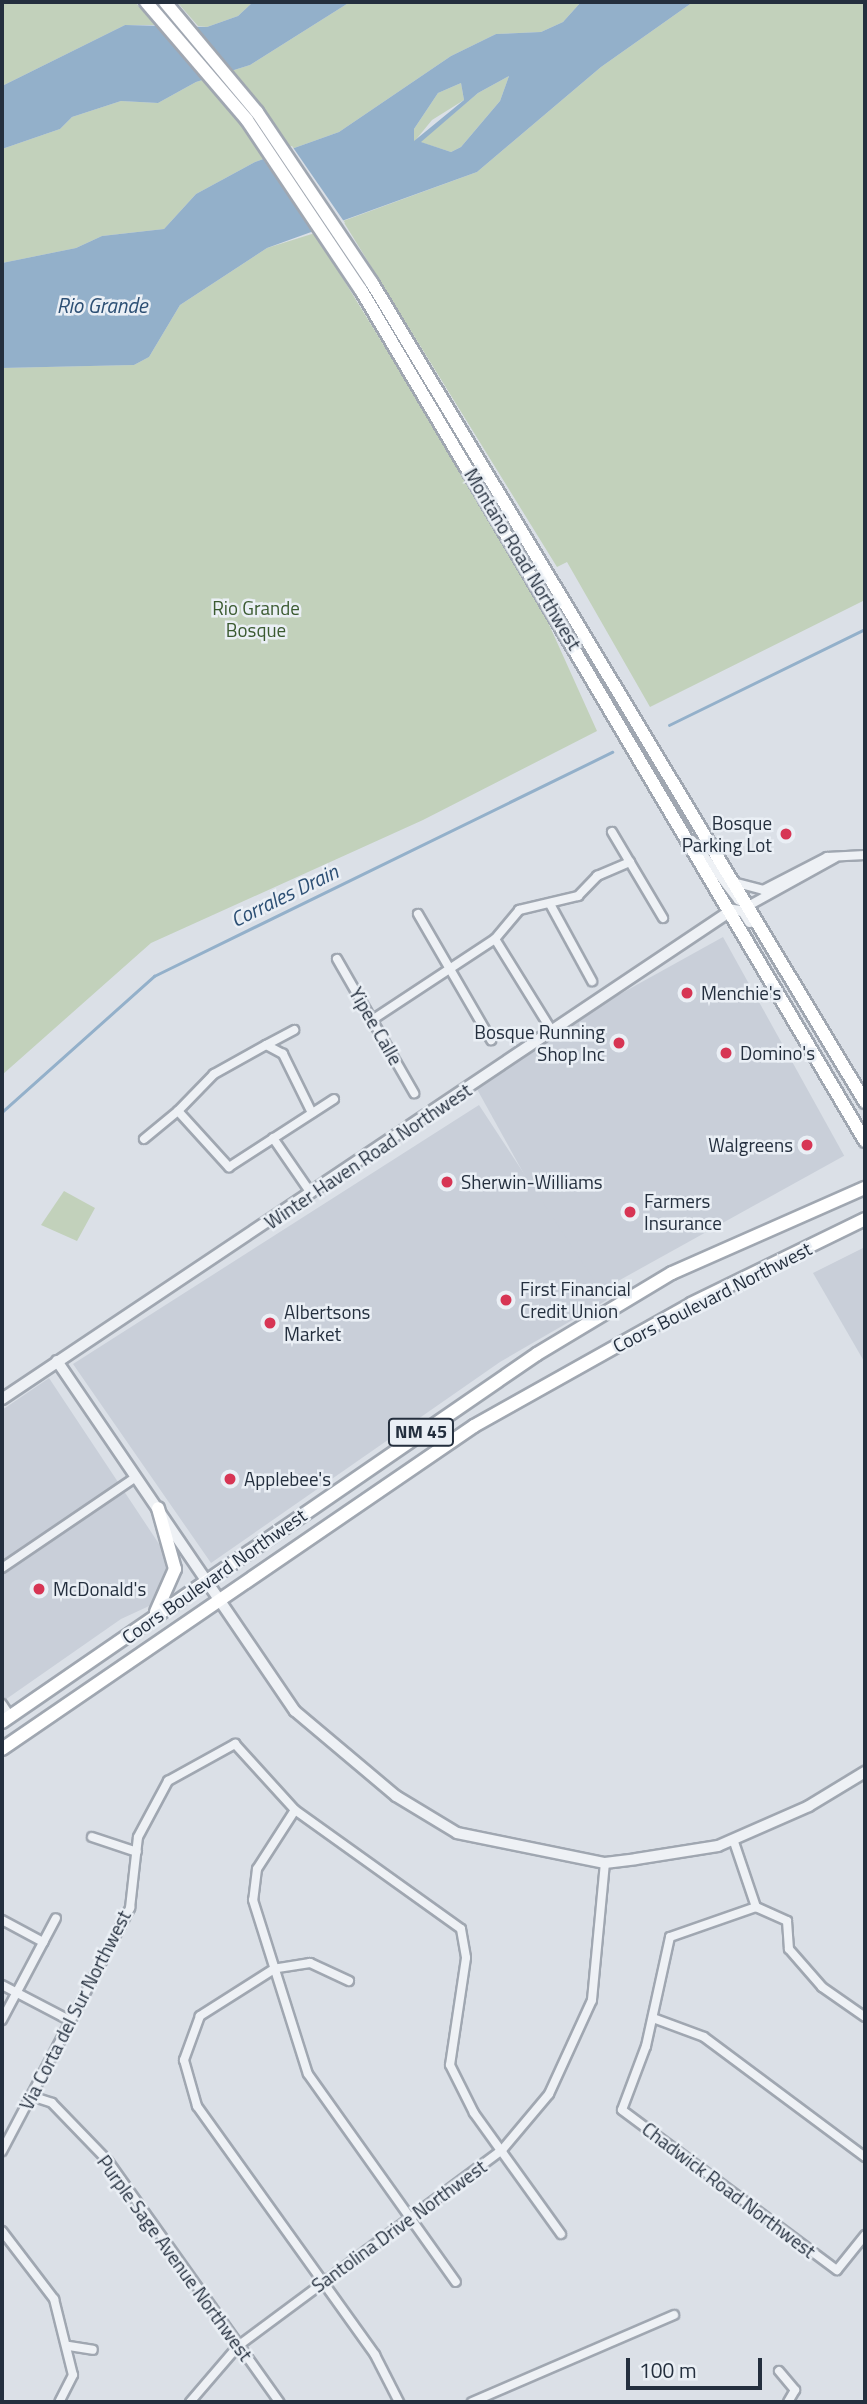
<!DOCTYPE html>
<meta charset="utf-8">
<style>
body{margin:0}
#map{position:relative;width:867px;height:2404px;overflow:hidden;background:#dbe0e7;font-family:"Titillium Web",sans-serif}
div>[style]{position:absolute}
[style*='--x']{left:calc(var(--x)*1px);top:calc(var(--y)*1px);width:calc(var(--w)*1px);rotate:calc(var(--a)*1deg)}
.built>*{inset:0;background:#c9cfd9;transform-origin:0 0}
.green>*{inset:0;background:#c2d1bb}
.water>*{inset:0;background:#93b0ca}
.pier>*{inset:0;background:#dbe0e7}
.stream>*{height:2.5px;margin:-1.25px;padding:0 1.25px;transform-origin:1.25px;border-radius:1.25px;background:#93b0ca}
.roads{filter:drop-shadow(2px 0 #a0a7b1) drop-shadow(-2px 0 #a0a7b1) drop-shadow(0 2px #a0a7b1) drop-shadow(0 -2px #a0a7b1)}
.minor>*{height:8px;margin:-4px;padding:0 4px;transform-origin:4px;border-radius:4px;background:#eef1f5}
.tertiary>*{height:10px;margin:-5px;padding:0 5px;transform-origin:5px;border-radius:5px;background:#eef1f5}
.primary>*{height:12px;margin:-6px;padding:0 6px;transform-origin:6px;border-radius:6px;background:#fff}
.dots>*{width:19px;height:19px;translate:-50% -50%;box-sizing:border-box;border:4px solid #eaeff5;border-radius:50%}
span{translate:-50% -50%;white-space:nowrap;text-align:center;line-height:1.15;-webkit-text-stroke:5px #eaeff5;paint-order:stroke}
.shield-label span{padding:2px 5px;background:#eaeff5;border:2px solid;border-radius:5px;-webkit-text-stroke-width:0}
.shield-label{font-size:18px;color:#242f3e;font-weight:700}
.street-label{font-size:19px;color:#242f3e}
.park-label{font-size:19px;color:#3a5a30}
.poi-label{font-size:19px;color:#242f3e}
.right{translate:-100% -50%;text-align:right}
.left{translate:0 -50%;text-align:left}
.water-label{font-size:21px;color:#2c4f74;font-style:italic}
.frame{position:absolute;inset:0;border:4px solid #242f3e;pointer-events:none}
.scale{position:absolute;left:626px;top:2358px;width:136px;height:32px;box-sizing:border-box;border:4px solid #242f3e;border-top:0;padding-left:9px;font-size:21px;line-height:24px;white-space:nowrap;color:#242f3e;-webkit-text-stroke:5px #eaeff5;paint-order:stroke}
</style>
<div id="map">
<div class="built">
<div style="left:723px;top:937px;width:250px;height:289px;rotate:61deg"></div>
<div style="clip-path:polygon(479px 1105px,607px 1300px,500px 1362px,211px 1563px,73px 1364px)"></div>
<div style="clip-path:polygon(865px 1247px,865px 1363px,813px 1273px)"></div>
<div style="clip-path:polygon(49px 1378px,171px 1562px,160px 1601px,121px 1619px,2px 1702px,2px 1410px)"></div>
</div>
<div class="green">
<div style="clip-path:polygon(2px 2px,135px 2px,155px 25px,125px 25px,2px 86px)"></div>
<div style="clip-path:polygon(177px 2px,253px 2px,238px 16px,207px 27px,198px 26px)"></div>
<div style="clip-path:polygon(350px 2px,581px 2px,563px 22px,541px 32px,496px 34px,451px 56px,339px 132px,255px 162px,196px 194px,164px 229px,102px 236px,76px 248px,2px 263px,2px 149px,60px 129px,72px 117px,121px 101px,158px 103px,196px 82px,250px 65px)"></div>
<div style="clip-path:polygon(693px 2px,865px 2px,865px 600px,650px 707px,567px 562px,557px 567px,343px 221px,477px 172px,601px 67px)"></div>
<div style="clip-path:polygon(509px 76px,500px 101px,461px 147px,451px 152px,420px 142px,478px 93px)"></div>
<div style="clip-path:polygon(461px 83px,464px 100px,432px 120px,414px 142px,414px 129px,438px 93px)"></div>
<div style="clip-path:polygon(315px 233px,533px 589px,597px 731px,423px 820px,151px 943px,2px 1075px,2px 368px,134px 365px,149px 357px,180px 305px,267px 248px)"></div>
<div style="clip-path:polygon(64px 1191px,95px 1208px,77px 1241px,41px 1225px)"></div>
</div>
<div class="water">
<div style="clip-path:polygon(253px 2px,350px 2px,250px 65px,196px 82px,158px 103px,121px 101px,72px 117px,60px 129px,2px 149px,2px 86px,125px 25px,207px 27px,238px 16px)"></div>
<div style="clip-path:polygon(evenodd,581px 2px,693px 2px,601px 67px,477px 172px,267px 248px,180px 305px,149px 357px,134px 365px,2px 368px,2px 263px,76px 248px,102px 236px,164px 229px,196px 194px,255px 162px,339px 132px,451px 56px,496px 34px,541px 32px,563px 22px,581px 2px,509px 76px,500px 101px,461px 147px,451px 152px,421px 142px,478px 93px,509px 76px,581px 2px,461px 83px,464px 100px,414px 141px,414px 129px,438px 93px,461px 83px)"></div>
</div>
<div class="pier">
<div style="clip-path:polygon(292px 146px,345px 223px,317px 236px,261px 156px)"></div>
</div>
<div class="stream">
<div style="--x:669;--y:725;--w:218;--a:-26.1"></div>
<div style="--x:2;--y:1112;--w:204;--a:-41.8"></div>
<div style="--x:154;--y:976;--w:510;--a:-26.06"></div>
</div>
<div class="roads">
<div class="minor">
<div style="--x:612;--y:832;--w:100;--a:59.3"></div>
<div style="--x:692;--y:840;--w:76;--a:52.5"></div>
<div style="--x:738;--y:900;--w:13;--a:23"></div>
<div style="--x:750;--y:905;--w:97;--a:-28.9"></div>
<div style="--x:737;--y:883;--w:27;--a:15"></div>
<div style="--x:763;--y:890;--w:72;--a:-27.3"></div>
<div style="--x:827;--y:857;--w:38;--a:-3"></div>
<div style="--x:550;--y:904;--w:88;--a:61.4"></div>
<div style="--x:418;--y:914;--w:146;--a:59.9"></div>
<div style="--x:495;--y:939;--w:108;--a:58.2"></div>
<div style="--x:337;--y:959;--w:155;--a:60.1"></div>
<div style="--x:372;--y:1020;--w:147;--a:-33.4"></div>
<div style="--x:495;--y:939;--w:38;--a:-50"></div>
<div style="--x:519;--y:910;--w:61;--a:-13.3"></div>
<div style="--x:578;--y:896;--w:28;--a:-46"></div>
<div style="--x:597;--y:876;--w:36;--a:-23"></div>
<div style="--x:266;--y:1045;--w:32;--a:-28"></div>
<div style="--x:312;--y:1113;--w:66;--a:-116.2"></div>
<div style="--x:283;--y:1054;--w:19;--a:-152"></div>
<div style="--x:266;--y:1045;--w:60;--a:150.9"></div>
<div style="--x:214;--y:1074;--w:52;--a:134.2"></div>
<div style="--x:178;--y:1111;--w:76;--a:47.7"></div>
<div style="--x:229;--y:1167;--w:125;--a:-32.9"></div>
<div style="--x:273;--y:1138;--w:67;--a:55.4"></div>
<div style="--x:144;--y:1139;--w:44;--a:-39.5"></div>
<div style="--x:2;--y:1568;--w:162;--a:-34.2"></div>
<div style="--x:2;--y:1704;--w:14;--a:56"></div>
<div style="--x:295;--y:1810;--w:70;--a:122.8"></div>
<div style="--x:257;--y:1869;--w:31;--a:97"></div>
<div style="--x:253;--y:1900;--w:182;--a:72.5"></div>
<div style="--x:308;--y:2074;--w:255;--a:54.6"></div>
<div style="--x:92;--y:1837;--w:47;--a:18.4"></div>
<div style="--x:733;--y:1839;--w:72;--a:71.3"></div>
<div style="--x:756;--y:1907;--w:34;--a:24"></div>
<div style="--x:787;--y:1921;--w:28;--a:86"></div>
<div style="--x:789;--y:1949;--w:50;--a:49"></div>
<div style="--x:822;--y:1987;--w:52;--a:34.9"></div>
<div style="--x:756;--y:1907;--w:91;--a:160.8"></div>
<div style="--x:670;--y:1937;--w:112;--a:102.4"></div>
<div style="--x:646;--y:2046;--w:68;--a:110.6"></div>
<div style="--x:622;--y:2110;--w:268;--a:36.7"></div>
<div style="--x:837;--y:2270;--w:45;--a:-51.3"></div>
<div style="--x:2;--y:1920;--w:47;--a:28.2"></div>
<div style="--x:349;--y:1981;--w:43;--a:-155.2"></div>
<div style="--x:310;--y:1963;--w:36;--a:171"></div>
<div style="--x:274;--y:1969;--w:88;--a:147.6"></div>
<div style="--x:200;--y:2016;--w:47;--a:110"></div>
<div style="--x:184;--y:2060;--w:48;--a:74.2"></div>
<div style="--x:197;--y:2106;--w:306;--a:54.4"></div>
<div style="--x:375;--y:2355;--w:53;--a:62.9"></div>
<div style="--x:2;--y:1985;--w:78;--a:27.6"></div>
<div style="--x:653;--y:2018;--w:54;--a:20.4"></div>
<div style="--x:704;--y:2037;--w:201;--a:36.7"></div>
<div style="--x:2;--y:2020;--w:115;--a:-62.1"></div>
<div style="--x:31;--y:2096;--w:22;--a:18"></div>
<div style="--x:52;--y:2103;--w:81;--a:46"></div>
<div style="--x:108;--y:2161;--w:296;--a:54.6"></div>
<div style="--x:2;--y:2151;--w:275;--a:-62.2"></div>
<div style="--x:130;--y:1908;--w:71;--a:-83.6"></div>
<div style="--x:138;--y:1837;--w:64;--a:-61.8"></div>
<div style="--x:168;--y:1781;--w:77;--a:-28.9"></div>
<div style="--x:235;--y:1744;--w:89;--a:47.7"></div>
<div style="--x:295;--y:1810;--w:204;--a:35.6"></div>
<div style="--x:461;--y:1929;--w:29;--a:80"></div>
<div style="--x:466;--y:1958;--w:108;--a:98.5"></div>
<div style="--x:450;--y:2065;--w:54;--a:63.4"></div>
<div style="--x:474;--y:2113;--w:149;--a:54.3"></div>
<div style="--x:2;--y:2231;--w:86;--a:52.6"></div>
<div style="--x:54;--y:2299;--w:78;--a:76"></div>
<div style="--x:73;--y:2375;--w:30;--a:117"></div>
<div style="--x:69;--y:2346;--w:24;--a:9"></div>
<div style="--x:779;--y:2371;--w:25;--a:50"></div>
<div style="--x:795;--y:2390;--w:14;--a:120"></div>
<div style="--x:190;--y:2402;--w:74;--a:-49.4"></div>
<div style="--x:238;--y:2346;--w:329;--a:-36.6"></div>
<div style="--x:502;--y:2150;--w:73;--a:-50"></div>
<div style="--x:549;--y:2094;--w:103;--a:-65.4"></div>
<div style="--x:592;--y:2000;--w:138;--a:-84.6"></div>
<div style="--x:472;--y:2402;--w:220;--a:-23.3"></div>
</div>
<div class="tertiary">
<div style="--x:57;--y:1361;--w:423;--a:55.8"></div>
<div style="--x:295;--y:1711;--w:132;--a:40.1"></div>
<div style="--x:396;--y:1796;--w:71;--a:31.2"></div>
<div style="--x:457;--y:1833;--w:151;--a:11.5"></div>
<div style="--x:605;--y:1863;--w:31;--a:-7"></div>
<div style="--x:636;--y:1859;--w:83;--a:-9"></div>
<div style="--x:718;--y:1846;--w:99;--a:-23.7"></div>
<div style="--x:809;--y:1806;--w:66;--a:-31.3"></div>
<div style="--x:2;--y:1399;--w:879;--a:-33.82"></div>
<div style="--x:732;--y:910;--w:11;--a:5"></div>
<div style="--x:743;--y:911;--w:13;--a:58"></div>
</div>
<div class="primary">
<div style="--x:146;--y:2;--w:155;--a:49.4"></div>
<div style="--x:247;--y:120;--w:205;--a:56.2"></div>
<div style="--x:361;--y:290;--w:989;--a:59.36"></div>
<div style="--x:165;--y:2;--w:143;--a:50.1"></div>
<div style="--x:257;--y:112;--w:206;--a:56.1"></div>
<div style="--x:372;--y:283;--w:956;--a:58.95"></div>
<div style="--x:156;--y:1612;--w:47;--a:-66.2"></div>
<div style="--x:175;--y:1569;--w:63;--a:-105.6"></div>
<div style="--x:2;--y:1722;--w:649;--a:-34.52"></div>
<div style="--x:537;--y:1354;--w:157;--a:-31"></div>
<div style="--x:672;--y:1273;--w:211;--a:-23.8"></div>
<div style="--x:2;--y:1749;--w:572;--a:-34.38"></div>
<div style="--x:474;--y:1426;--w:249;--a:-29.3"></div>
<div style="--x:691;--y:1304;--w:194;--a:-26"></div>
</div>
</div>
<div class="dots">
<div style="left:786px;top:834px;background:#d73554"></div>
<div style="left:687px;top:993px;background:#d73554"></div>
<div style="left:619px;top:1043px;background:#d73554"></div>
<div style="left:726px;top:1053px;background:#d73554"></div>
<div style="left:807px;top:1145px;background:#d73554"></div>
<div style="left:447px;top:1182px;background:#d73554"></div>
<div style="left:630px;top:1212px;background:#d73554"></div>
<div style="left:506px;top:1300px;background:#d73554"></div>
<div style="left:270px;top:1323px;background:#d73554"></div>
<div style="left:230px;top:1479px;background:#d73554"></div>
<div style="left:39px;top:1589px;background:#d73554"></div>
</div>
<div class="shield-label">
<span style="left:421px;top:1432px">NM 45</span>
</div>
<div class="street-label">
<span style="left:523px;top:559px;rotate:59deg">Montaño Road Northwest</span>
<span style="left:376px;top:1026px;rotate:60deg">Yipee Calle</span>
<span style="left:368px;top:1156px;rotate:-34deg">Winter Haven Road Northwest</span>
<span style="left:712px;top:1297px;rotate:-27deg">Coors Boulevard Northwest</span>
<span style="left:214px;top:1576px;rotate:-35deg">Coors Boulevard Northwest</span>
<span style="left:75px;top:2010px;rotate:-63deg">Via Corta del Sur Northwest</span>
<span style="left:729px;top:2190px;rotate:37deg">Chadwick Road Northwest</span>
<span style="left:399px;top:2226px;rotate:-36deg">Santolina Drive Northwest</span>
<span style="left:175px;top:2258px;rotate:54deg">Purple Sage Avenue Northwest</span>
</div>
<div class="park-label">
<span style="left:256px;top:619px">Rio Grande<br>Bosque</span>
</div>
<div class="poi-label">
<span class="right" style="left:772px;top:834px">Bosque<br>Parking Lot</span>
<span class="left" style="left:701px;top:993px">Menchie's</span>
<span class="right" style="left:605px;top:1043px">Bosque Running<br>Shop Inc</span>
<span class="left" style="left:740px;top:1053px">Domino's</span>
<span class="right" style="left:793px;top:1145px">Walgreens</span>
<span class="left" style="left:461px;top:1182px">Sherwin-Williams</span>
<span class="left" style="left:644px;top:1212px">Farmers<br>Insurance</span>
<span class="left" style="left:520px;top:1300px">First Financial<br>Credit Union</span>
<span class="left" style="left:284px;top:1323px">Albertsons<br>Market</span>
<span class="left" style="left:244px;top:1479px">Applebee's</span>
<span class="left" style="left:53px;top:1589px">McDonald's</span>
</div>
<div class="water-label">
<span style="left:102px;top:305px">Rio Grande</span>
<span style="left:284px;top:895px;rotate:-26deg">Corrales Drain</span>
</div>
<div class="frame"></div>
<div class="scale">100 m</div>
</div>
